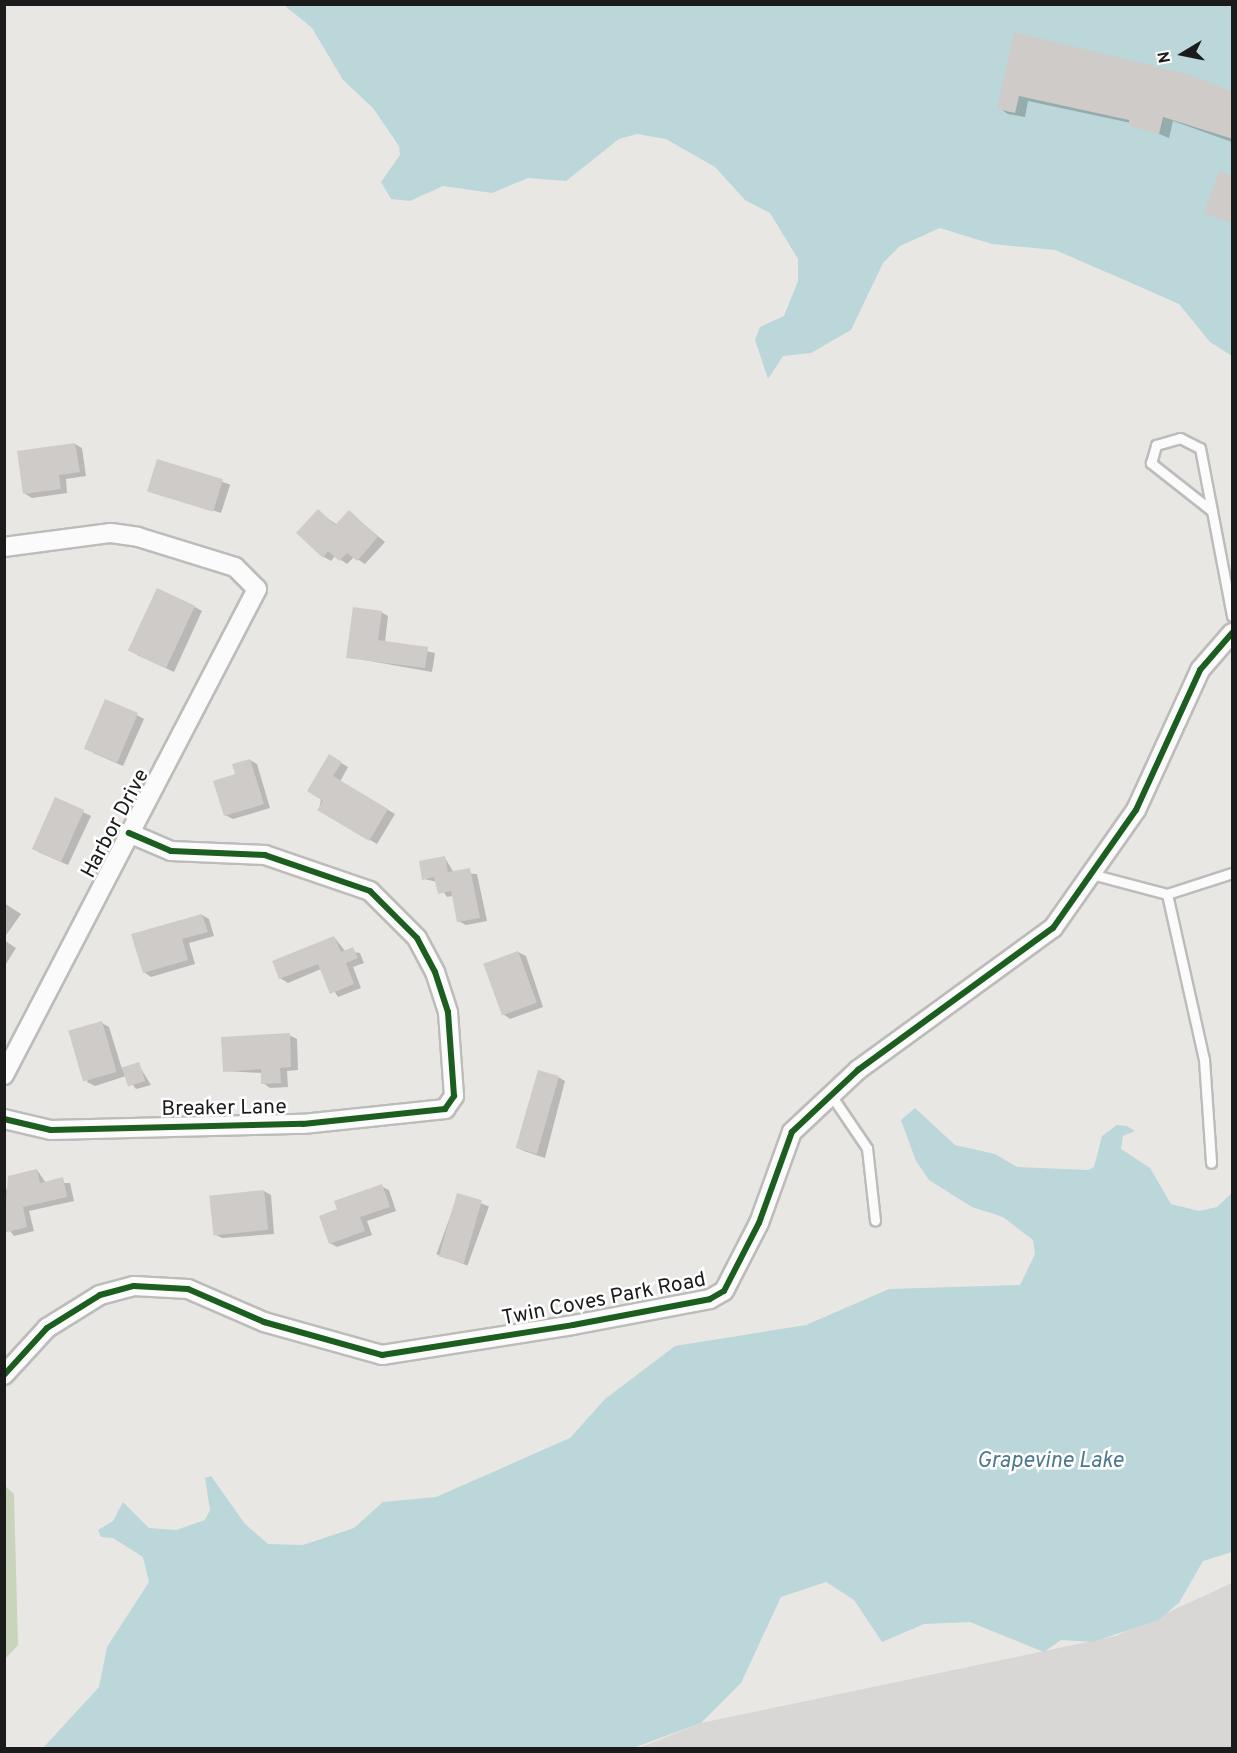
<!DOCTYPE html>
<style>
body{margin:0}
#map{position:relative;width:1237px;height:1753px;overflow:hidden;background:#e9e7e4;font-family:Overpass,sans-serif}
div>[style]{position:absolute}
[style*='--x']{left:calc(var(--x)*1px);top:calc(var(--y)*1px);width:calc(var(--w)*1px);rotate:calc(var(--a)*1deg)}
.residential>*{inset:0;background:#d8d7d5}
.forest>*{inset:0;background:#c9d4bc}
.water>*{inset:0;background:#bbd7d9}
.shadow>*{inset:0;background:#0003;transform-origin:0 0}
.building>*{inset:0;background:#cecbc9;transform-origin:0 0}
.roads{filter:drop-shadow(2px 0 #bcbcba) drop-shadow(-2px 0 #bcbcba) drop-shadow(0 2px #bcbcba) drop-shadow(0 -2px #bcbcba)}
.service>*{height:9px;margin:-4.5px;padding:0 4.5px;transform-origin:4.5px;border-radius:4.5px;background:#fcfbfb}
.minor>*{height:18px;margin:-9px;padding:0 9px;transform-origin:9px;border-radius:9px;background:#fcfbfb}
.cycleway>*{height:6px;margin:-3px;padding:0 3px;transform-origin:3px;border-radius:3px;background:#1b5e20}
span{translate:-50% -50%;white-space:nowrap;text-align:center;line-height:1.15;-webkit-text-stroke:5px #fff;paint-order:stroke}
.street-label{font-size:21px;color:#1b1b1b}
.water-label{font-size:22px;color:#4d788f;font-style:italic}
.frame{position:absolute;inset:0;border:6px solid #1b1b1b;pointer-events:none}
.north{position:absolute;left:1153px;top:24px;width:60px;height:60px;-webkit-text-stroke:4px #fff;paint-order:stroke;rotate:260deg;font-size:16px;font-weight:700;line-height:24px;text-align:center;color:#1b1b1b}
.north::after{content:'';display:block;margin:auto;width:21px;height:27px;background:#1b1b1b;clip-path:polygon(50% 0,100% 100%,50% 72%,0 100%)}
</style>
<div id="map">
<div class="residential">
<div style="clip-path:polygon(1232px 1583px,1232px 1748px,639px 1748px,701px 1723px,1116px 1636px)"></div>
</div>
<div class="forest">
<div style="clip-path:polygon(5px 1486px,14px 1494px,18px 1645px,5px 1659px)"></div>
</div>
<div class="water">
<div style="clip-path:polygon(284px 5px,1232px 5px,1232px 356px,1210px 342px,1179px 304px,1120px 278px,1055px 250px,992px 244px,940px 228px,900px 246px,883px 263px,851px 330px,811px 353px,783px 356px,768px 379px,755px 340px,760px 327px,784px 316px,798px 281px,798px 259px,770px 213px,745px 200px,715px 167px,666px 139px,637px 134px,619px 139px,566px 181px,528px 178px,492px 193px,443px 186px,410px 201px,391px 199px,381px 182px,400px 155px,399px 146px,373px 108px,343px 80px,312px 28px)"></div>
<div style="clip-path:polygon(915px 1108px,955px 1145px,995px 1154px,1017px 1167px,1088px 1170px,1094px 1167px,1102px 1136px,1117px 1125px,1127px 1126px,1135px 1131px,1123px 1136px,1121px 1149px,1150px 1168px,1171px 1204px,1199px 1211px,1217px 1207px,1232px 1193px,1232px 1552px,1203px 1561px,1179px 1603px,1158px 1620px,1093px 1642px,1061px 1640px,1044px 1652px,970px 1622px,924px 1624px,882px 1642px,854px 1600px,826px 1582px,781px 1597px,741px 1683px,701px 1723px,633px 1748px,43px 1748px,99px 1687px,107px 1647px,149px 1582px,143px 1557px,113px 1538px,101px 1537px,98px 1530px,113px 1521px,123px 1502px,149px 1528px,176px 1530px,205px 1520px,210px 1510px,205px 1478px,211px 1476px,245px 1524px,268px 1544px,303px 1545px,354px 1528px,383px 1502px,436px 1497px,570px 1438px,605px 1399px,675px 1346px,806px 1325px,889px 1289px,1020px 1285px,1035px 1254px,1033px 1240px,1003px 1217px,972px 1207px,929px 1180px,916px 1161px,901px 1120px)"></div>
</div>
<div class="shadow">
<div style="clip-path:polygon(1015px 34px,1232px 92px,1232px 142px,1173px 121px,1169px 138px,1131px 123px,1028px 101px,1025px 117px,1008px 114px,999px 108px)"></div>
<div style="clip-path:polygon(75px 444px,82px 448px,86px 476px,66px 479px,67px 493px,32px 498px,24px 493px)"></div>
<div style="left:158px;top:461px;width:76px;height:30px;rotate:18deg"></div>
<div style="clip-path:polygon(318px 511px,337px 525px,349px 512px,385px 542px,365px 564px,354px 557px,347px 564px,335px 556px,331px 561px,324px 557px)"></div>
<div style="clip-path:polygon(195px 607px,202px 611px,174px 672px,137px 655px)"></div>
<div style="clip-path:polygon(381px 612px,388px 616px,385px 642px,435px 653px,432px 672px,347px 657px)"></div>
<div style="clip-path:polygon(137px 715px,144px 719px,123px 766px,93px 753px)"></div>
<div style="clip-path:polygon(329px 756px,348px 767px,340px 782px,395px 814px,377px 844px,319px 810px)"></div>
<div style="clip-path:polygon(250px 760px,257px 764px,270px 808px,233px 819px,225px 815px)"></div>
<div style="clip-path:polygon(56px 799px,91px 816px,68px 865px,38px 852px)"></div>
<div style="clip-path:polygon(445px 858px,454px 873px,477px 874px,487px 921px,466px 925px,458px 921px,453px 896px,447px 897px,437px 882px,424px 879px)"></div>
<div style="clip-path:polygon(4px 903px,21px 914px,4px 938px)"></div>
<div style="clip-path:polygon(202px 915px,209px 919px,214px 936px,189px 943px,195px 964px,151px 977px,144px 972px)"></div>
<div style="clip-path:polygon(334px 937px,345px 951px,360px 953px,364px 963px,353px 967px,361px 988px,338px 997px,321px 969px,288px 983px,280px 978px)"></div>
<div style="clip-path:polygon(4px 940px,16px 948px,6px 964px,4px 964px)"></div>
<div style="clip-path:polygon(518px 952px,526px 956px,543px 1007px,510px 1019px,503px 1014px)"></div>
<div style="clip-path:polygon(102px 1023px,109px 1027px,122px 1069px,138px 1064px,151px 1085px,136px 1089px,126px 1076px,95px 1086px,87px 1082px)"></div>
<div style="clip-path:polygon(289px 1035px,297px 1039px,298px 1070px,287px 1071px,288px 1087px,270px 1088px,263px 1083px,262px 1073px,224px 1071px)"></div>
<div style="clip-path:polygon(558px 1077px,565px 1081px,545px 1158px,524px 1151px,516px 1147px)"></div>
<div style="clip-path:polygon(37px 1170px,46px 1183px,70px 1183px,74px 1201px,29px 1211px,34px 1231px,14px 1236px,4px 1223px,4px 1191px)"></div>
<div style="clip-path:polygon(381px 1186px,389px 1190px,396px 1211px,367px 1221px,372px 1235px,337px 1247px,330px 1243px)"></div>
<div style="clip-path:polygon(264px 1191px,271px 1195px,274px 1234px,222px 1238px,214px 1234px)"></div>
<div style="left:458px;top:1195px;width:33px;height:63px;rotate:20deg"></div>
</div>
<div class="building">
<div style="clip-path:polygon(1014px 32px,1187px 74px,1233px 92px,1233px 139px,1163px 117px,1159px 134px,1129px 126px,1129px 120px,1019px 96px,1015px 113px,997px 109px)"></div>
<div style="clip-path:polygon(1219px 171px,1233px 176px,1233px 224px,1204px 213px)"></div>
<div style="clip-path:polygon(75px 443px,80px 472px,59px 475px,61px 489px,23px 494px,17px 451px)"></div>
<div style="left:157px;top:459px;width:69px;height:34px;rotate:17deg"></div>
<div style="clip-path:polygon(318px 509px,335px 525px,349px 510px,378px 537px,357px 561px,347px 553px,339px 561px,328px 551px,323px 558px,296px 533px)"></div>
<div style="left:157px;top:588px;width:42px;height:69px;rotate:25deg"></div>
<div style="clip-path:polygon(353px 607px,382px 611px,378px 640px,428px 647px,425px 668px,346px 658px)"></div>
<div style="left:105px;top:699px;width:36px;height:54px;rotate:23deg"></div>
<div style="clip-path:polygon(329px 754px,342px 762px,333px 776px,388px 809px,369px 841px,317px 810px,323px 801px,307px 791px)"></div>
<div style="clip-path:polygon(250px 759px,264px 804px,224px 816px,213px 781px,235px 774px,232px 764px)"></div>
<div style="left:55px;top:797px;width:32px;height:57px;rotate:24deg"></div>
<div style="clip-path:polygon(445px 856px,448px 872px,470px 868px,480px 918px,457px 922px,451px 891px,438px 894px,434px 877px,422px 880px,419px 861px)"></div>
<div style="clip-path:polygon(202px 914px,208px 932px,182px 939px,188px 960px,143px 973px,131px 934px)"></div>
<div style="clip-path:polygon(334px 936px,341px 952px,353px 947px,358px 958px,346px 963px,354px 984px,330px 994px,318px 964px,279px 979px,272px 961px)"></div>
<div style="left:518px;top:951px;width:55px;height:37px;rotate:70deg"></div>
<div style="left:102px;top:1021px;width:53px;height:35px;rotate:74deg"></div>
<div style="clip-path:polygon(290px 1033px,291px 1067px,280px 1068px,281px 1083px,261px 1084px,261px 1069px,223px 1072px,221px 1037px)"></div>
<div style="left:139px;top:1062px;width:20px;height:18px;rotate:72deg"></div>
<div style="left:538px;top:1070px;width:22px;height:81px;rotate:16deg"></div>
<div style="clip-path:polygon(37px 1169px,40px 1183px,63px 1177px,67px 1197px,23px 1207px,27px 1227px,4px 1233px,8px 1176px)"></div>
<div style="clip-path:polygon(382px 1184px,390px 1207px,360px 1217px,365px 1231px,329px 1244px,319px 1216px,337px 1209px,334px 1201px)"></div>
<div style="left:264px;top:1190px;width:40px;height:55px;rotate:84deg"></div>
<div style="left:457px;top:1193px;width:26px;height:66px;rotate:16deg"></div>
</div>
<div class="roads">
<div class="service">
<div style="--x:1212;--y:511;--w:78;--a:-141.8"></div>
<div style="--x:1151;--y:463;--w:19;--a:-74"></div>
<div style="--x:1156;--y:445;--w:25;--a:-16"></div>
<div style="--x:1180;--y:438;--w:22;--a:27"></div>
<div style="--x:1200;--y:448;--w:171;--a:79.2"></div>
<div style="--x:1095;--y:875;--w:74;--a:14.8"></div>
<div style="--x:1167;--y:894;--w:68;--a:-17.9"></div>
<div style="--x:1167;--y:894;--w:169;--a:77.4"></div>
<div style="--x:1204;--y:1059;--w:104;--a:86.1"></div>
<div style="--x:831;--y:1095;--w:64;--a:55.8"></div>
<div style="--x:867;--y:1148;--w:73;--a:83.7"></div>
</div>
<div class="minor">
<div style="--x:4;--y:547;--w:108;--a:-7.5"></div>
<div style="--x:111;--y:533;--w:27;--a:8"></div>
<div style="--x:138;--y:537;--w:102;--a:17.2"></div>
<div style="--x:235;--y:567;--w:31;--a:45"></div>
<div style="--x:257;--y:589;--w:548;--a:117.5"></div>
<div style="--x:4;--y:1119;--w:48;--a:13.2"></div>
<div style="--x:51;--y:1130;--w:252;--a:-1.4"></div>
<div style="--x:303;--y:1124;--w:143;--a:-6"></div>
<div style="--x:445;--y:1109;--w:16;--a:-55"></div>
<div style="--x:454;--y:1096;--w:84;--a:-94.1"></div>
<div style="--x:448;--y:1012;--w:42;--a:-108"></div>
<div style="--x:435;--y:972;--w:38;--a:-118"></div>
<div style="--x:417;--y:938;--w:66;--a:-135"></div>
<div style="--x:370;--y:891;--w:111;--a:-161.1"></div>
<div style="--x:265;--y:855;--w:94;--a:-177.6"></div>
<div style="--x:171;--y:851;--w:46;--a:-156.8"></div>
<div style="--x:4;--y:1375;--w:64;--a:-47.5"></div>
<div style="--x:47;--y:1328;--w:62;--a:-31.9"></div>
<div style="--x:100;--y:1295;--w:35;--a:-15"></div>
<div style="--x:134;--y:1286;--w:54;--a:3.2"></div>
<div style="--x:188;--y:1289;--w:83;--a:23.5"></div>
<div style="--x:264;--y:1322;--w:123;--a:15.6"></div>
<div style="--x:382;--y:1355;--w:193;--a:-8.9"></div>
<div style="--x:573;--y:1325;--w:139;--a:-10.7"></div>
<div style="--x:710;--y:1299;--w:16;--a:-30"></div>
<div style="--x:724;--y:1291;--w:76;--a:-62.8"></div>
<div style="--x:759;--y:1223;--w:97;--a:-70.1"></div>
<div style="--x:792;--y:1132;--w:91;--a:-43.2"></div>
<div style="--x:858;--y:1070;--w:241;--a:-36.1"></div>
<div style="--x:1053;--y:928;--w:144;--a:-54.9"></div>
<div style="--x:1136;--y:810;--w:154;--a:-65.4"></div>
<div style="--x:1200;--y:670;--w:49;--a:-49.1"></div>
</div>
</div>
<div class="cycleway">
<div style="--x:4;--y:1119;--w:48;--a:13.2"></div>
<div style="--x:51;--y:1130;--w:252;--a:-1.4"></div>
<div style="--x:303;--y:1124;--w:143;--a:-6"></div>
<div style="--x:445;--y:1109;--w:16;--a:-55"></div>
<div style="--x:454;--y:1096;--w:84;--a:-94.1"></div>
<div style="--x:448;--y:1012;--w:42;--a:-108"></div>
<div style="--x:435;--y:972;--w:38;--a:-118"></div>
<div style="--x:417;--y:938;--w:66;--a:-135"></div>
<div style="--x:370;--y:891;--w:111;--a:-161.1"></div>
<div style="--x:265;--y:855;--w:94;--a:-177.6"></div>
<div style="--x:171;--y:851;--w:46;--a:-156.8"></div>
<div style="--x:4;--y:1375;--w:64;--a:-47.5"></div>
<div style="--x:47;--y:1328;--w:62;--a:-31.9"></div>
<div style="--x:100;--y:1295;--w:35;--a:-15"></div>
<div style="--x:134;--y:1286;--w:54;--a:3.2"></div>
<div style="--x:188;--y:1289;--w:83;--a:23.5"></div>
<div style="--x:264;--y:1322;--w:123;--a:15.6"></div>
<div style="--x:382;--y:1355;--w:193;--a:-8.9"></div>
<div style="--x:573;--y:1325;--w:139;--a:-10.7"></div>
<div style="--x:710;--y:1299;--w:16;--a:-30"></div>
<div style="--x:724;--y:1291;--w:76;--a:-62.8"></div>
<div style="--x:759;--y:1223;--w:97;--a:-70.1"></div>
<div style="--x:792;--y:1132;--w:91;--a:-43.2"></div>
<div style="--x:858;--y:1070;--w:241;--a:-36.1"></div>
<div style="--x:1053;--y:928;--w:144;--a:-54.9"></div>
<div style="--x:1136;--y:810;--w:154;--a:-65.4"></div>
<div style="--x:1200;--y:670;--w:49;--a:-49.1"></div>
</div>
<div class="street-label">
<span style="left:116px;top:824px;rotate:-62deg">Harbor Drive</span>
<span style="left:224px;top:1109px;rotate:-1deg">Breaker Lane</span>
<span style="left:604px;top:1300px;rotate:-11deg">Twin Coves Park Road</span>
</div>
<div class="water-label">
<span style="left:1050px;top:1462px">Grapevine Lake</span>
</div>
<div class="frame"></div>
<div class="north">N</div>
</div>
